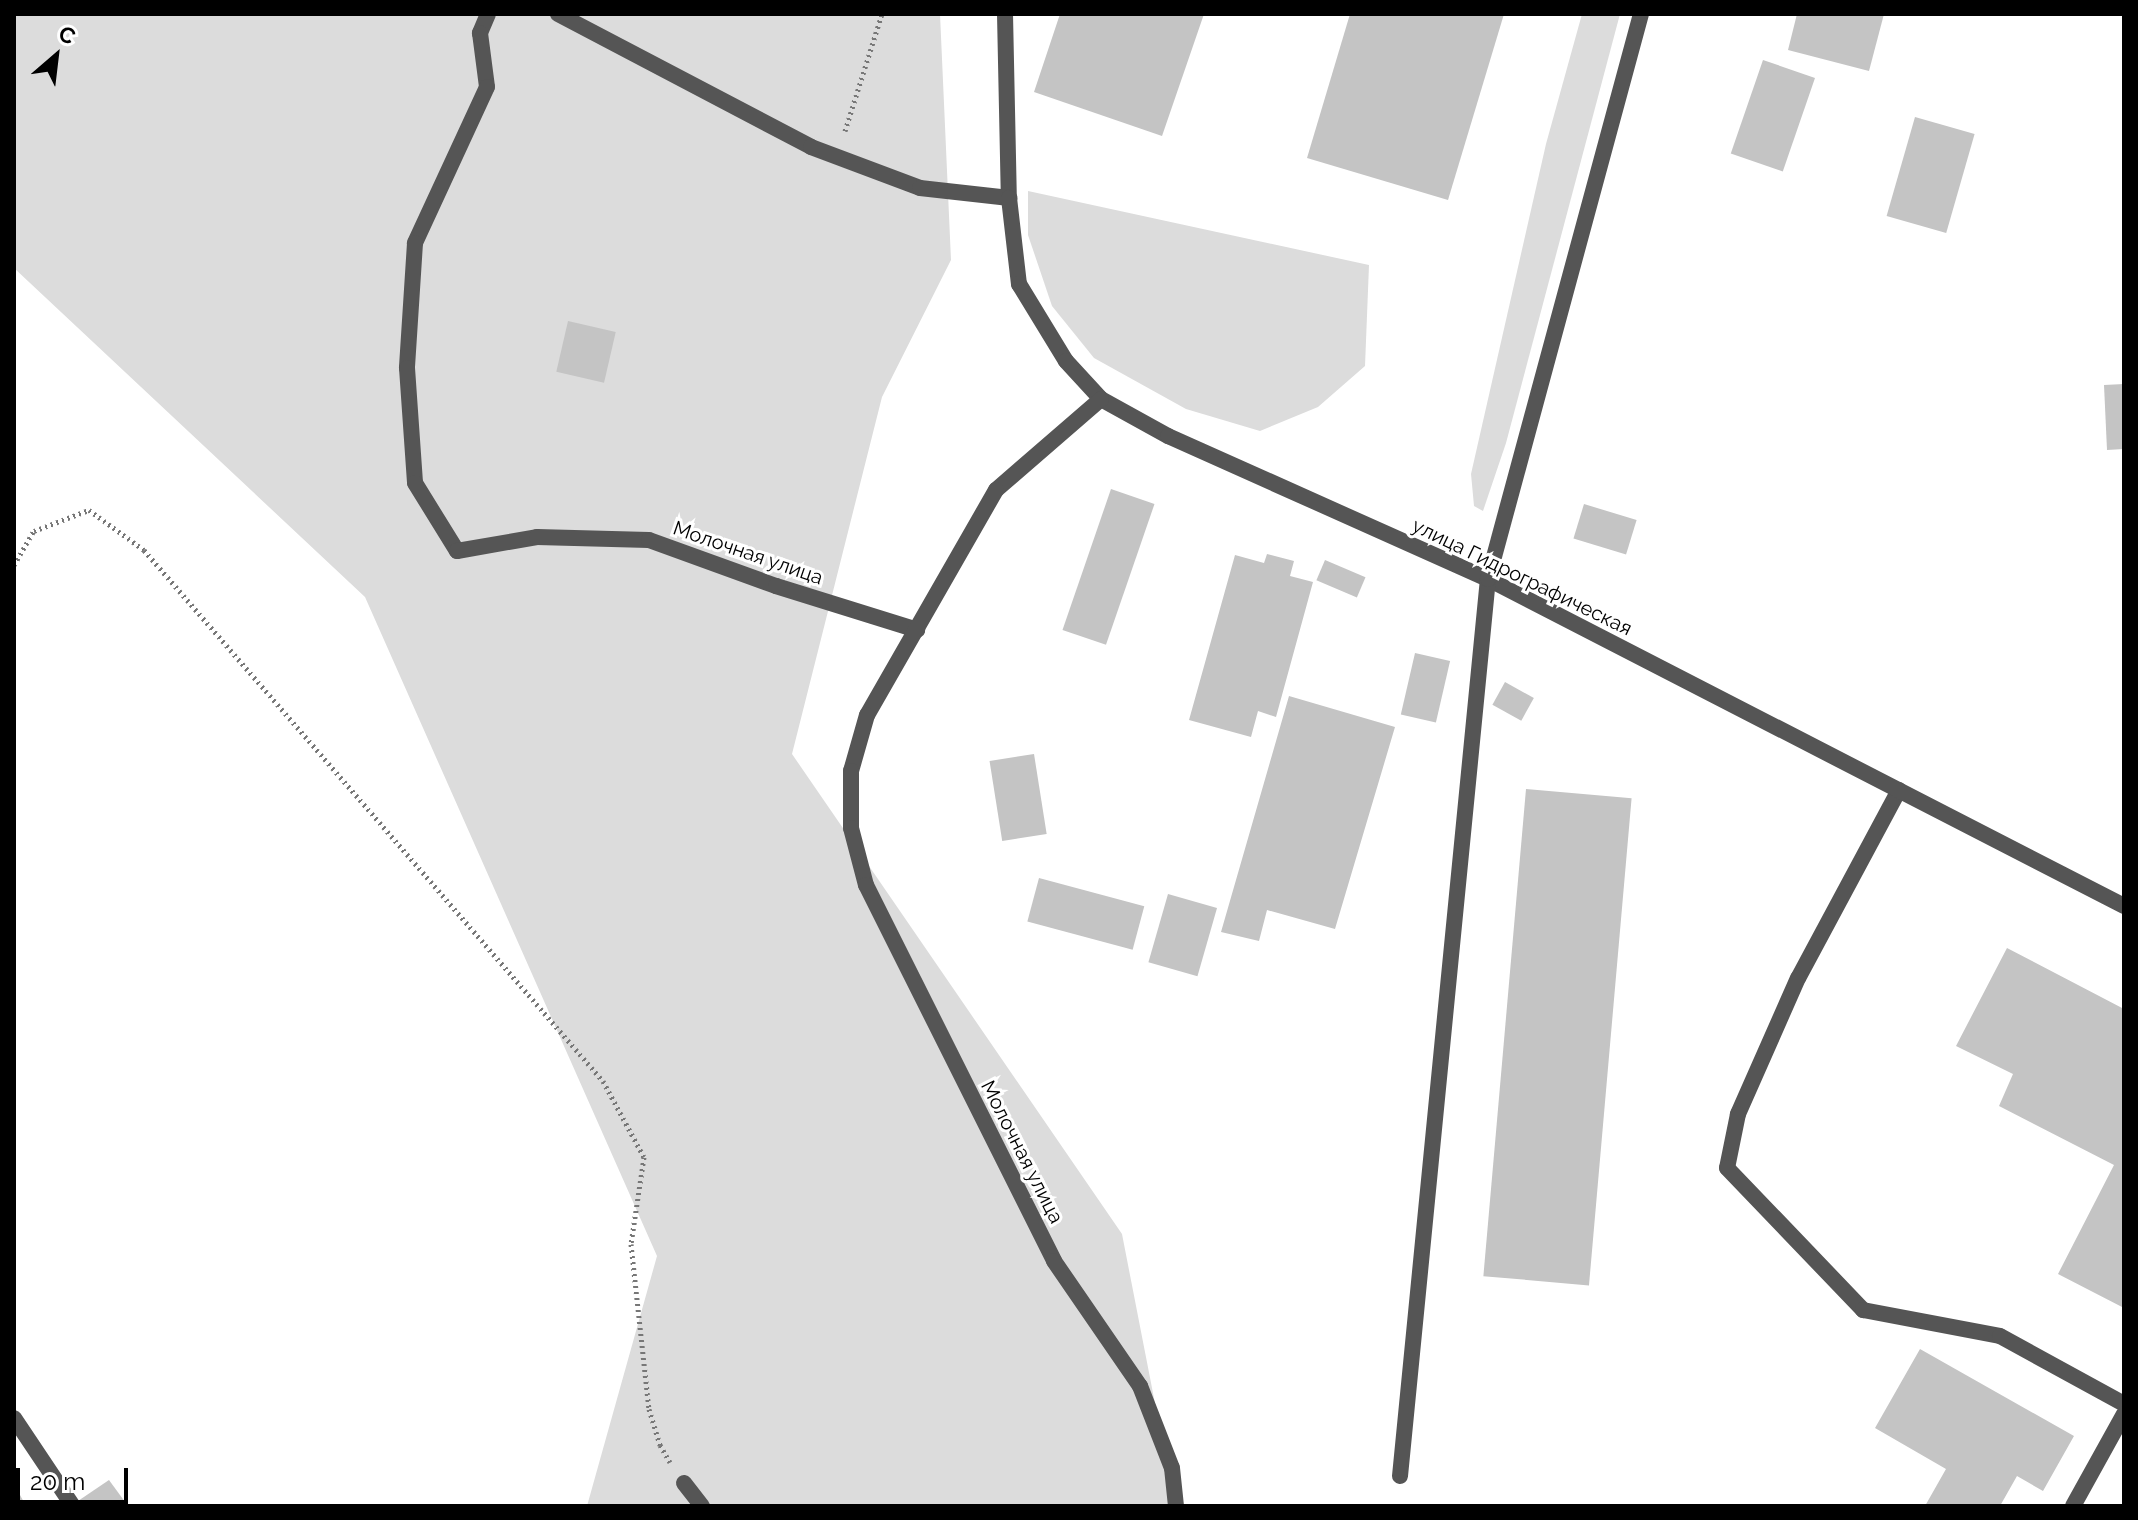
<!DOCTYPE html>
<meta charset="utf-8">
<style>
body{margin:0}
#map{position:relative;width:2138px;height:1520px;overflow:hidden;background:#fff;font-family:Raleway,sans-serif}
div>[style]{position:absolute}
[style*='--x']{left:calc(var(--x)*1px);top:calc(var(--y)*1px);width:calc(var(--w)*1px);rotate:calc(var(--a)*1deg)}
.green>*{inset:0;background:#dcdcdc}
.building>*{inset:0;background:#c4c4c4;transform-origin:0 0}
.path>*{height:5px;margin-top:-2.5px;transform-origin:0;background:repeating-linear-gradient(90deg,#777 0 2px,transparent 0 6px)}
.lane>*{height:16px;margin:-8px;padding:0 8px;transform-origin:8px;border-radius:8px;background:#555}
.street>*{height:16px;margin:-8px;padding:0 8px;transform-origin:8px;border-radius:8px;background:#555}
span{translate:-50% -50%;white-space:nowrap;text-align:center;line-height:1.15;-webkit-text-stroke:6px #fff;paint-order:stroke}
.street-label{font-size:20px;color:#000}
.frame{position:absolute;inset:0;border:16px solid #000;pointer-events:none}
.north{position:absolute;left:16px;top:16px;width:80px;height:80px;-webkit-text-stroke:6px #fff;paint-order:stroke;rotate:28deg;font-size:22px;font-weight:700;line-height:32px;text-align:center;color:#000}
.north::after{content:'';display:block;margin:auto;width:28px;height:36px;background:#000;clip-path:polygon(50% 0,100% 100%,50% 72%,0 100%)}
.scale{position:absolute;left:16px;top:1468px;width:112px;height:36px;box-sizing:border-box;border:4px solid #000;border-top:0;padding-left:10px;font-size:24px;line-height:28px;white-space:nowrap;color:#000;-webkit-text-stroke:6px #fff;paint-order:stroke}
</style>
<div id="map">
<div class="green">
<div style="clip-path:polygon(14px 14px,940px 14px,951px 260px,882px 397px,792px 754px,1122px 1234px,1175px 1506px,587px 1506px,657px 1256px,365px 597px,14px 268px)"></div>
<div style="clip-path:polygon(1582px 14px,1620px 14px,1506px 443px,1483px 511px,1474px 506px,1471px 474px,1546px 144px)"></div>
<div style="clip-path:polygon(1028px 191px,1369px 265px,1365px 366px,1318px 407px,1260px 431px,1186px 409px,1094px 358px,1052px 306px,1028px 235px)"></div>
</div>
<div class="building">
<div style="clip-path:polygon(1060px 14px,1204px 14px,1162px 136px,1034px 92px)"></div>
<div style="clip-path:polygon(1350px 14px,1504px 14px,1448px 200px,1307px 158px)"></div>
<div style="clip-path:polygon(1797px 14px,1884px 14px,1869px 71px,1788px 50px)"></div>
<div style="left:1763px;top:60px;width:55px;height:99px;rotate:19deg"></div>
<div style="left:1915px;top:117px;width:62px;height:103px;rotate:16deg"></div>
<div style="left:568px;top:321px;width:49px;height:52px;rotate:13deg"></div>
<div style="clip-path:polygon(2124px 384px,2124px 449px,2107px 450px,2104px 385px)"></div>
<div style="left:1111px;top:489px;width:46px;height:149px;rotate:19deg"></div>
<div style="left:1584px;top:504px;width:55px;height:36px;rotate:17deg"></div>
<div style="clip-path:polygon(1267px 554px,1294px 561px,1290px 576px,1313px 582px,1276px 717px,1258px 711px,1251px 737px,1189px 720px,1235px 555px,1264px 563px)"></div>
<div style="left:1325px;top:560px;width:44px;height:22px;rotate:23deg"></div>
<div style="left:1415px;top:653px;width:36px;height:63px;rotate:13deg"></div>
<div style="left:1505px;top:682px;width:33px;height:26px;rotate:29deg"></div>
<div style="clip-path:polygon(1289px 696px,1395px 727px,1335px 929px,1267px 910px,1259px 941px,1221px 932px)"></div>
<div style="left:1034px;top:754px;width:81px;height:45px;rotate:81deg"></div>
<div style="left:1526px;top:789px;width:106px;height:489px;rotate:5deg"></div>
<div style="left:1039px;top:878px;width:109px;height:45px;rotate:15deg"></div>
<div style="left:1168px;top:894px;width:51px;height:71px;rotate:16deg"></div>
<div style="clip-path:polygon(2007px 948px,2124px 1009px,2124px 1308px,2058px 1274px,2114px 1165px,1999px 1106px,2013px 1074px,1956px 1046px)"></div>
<div style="clip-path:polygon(1920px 1349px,2074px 1436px,2043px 1491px,2017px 1476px,2000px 1506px,1925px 1506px,1946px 1469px,1875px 1428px)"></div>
<div style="clip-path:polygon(109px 1480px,128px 1506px,77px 1506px,75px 1503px)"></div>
<div style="clip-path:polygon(14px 1484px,26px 1506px,14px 1506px)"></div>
</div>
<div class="path">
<div style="--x:845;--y:131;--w:123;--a:-72.5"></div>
<div style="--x:14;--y:565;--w:39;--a:-60"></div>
<div style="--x:34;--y:531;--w:59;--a:-20.9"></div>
<div style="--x:89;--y:510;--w:68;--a:36"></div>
<div style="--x:144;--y:550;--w:702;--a:49.16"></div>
<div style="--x:603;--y:1081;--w:86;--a:61.7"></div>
<div style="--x:644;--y:1157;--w:88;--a:98.5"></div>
<div style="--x:631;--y:1244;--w:166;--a:83.8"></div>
<div style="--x:649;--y:1409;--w:38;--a:73"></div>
<div style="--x:660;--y:1445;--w:20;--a:60"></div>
</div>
<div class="lane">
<div style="--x:1005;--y:14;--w:184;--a:88.8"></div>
<div style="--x:1899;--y:790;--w:213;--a:118.2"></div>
<div style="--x:1798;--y:978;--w:149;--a:113.8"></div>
<div style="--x:1738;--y:1114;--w:55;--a:101.5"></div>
<div style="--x:1727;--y:1168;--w:197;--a:46.2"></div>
<div style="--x:1863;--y:1310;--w:139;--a:10.7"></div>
<div style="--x:2000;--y:1336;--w:141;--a:28.7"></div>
</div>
<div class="street">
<div style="--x:488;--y:14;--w:21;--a:113"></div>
<div style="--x:480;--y:33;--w:54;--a:82.6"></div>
<div style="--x:487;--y:87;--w:172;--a:114.8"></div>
<div style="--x:415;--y:243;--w:125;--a:93.7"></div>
<div style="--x:407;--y:368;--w:115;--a:86"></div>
<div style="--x:415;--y:483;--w:80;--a:58.3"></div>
<div style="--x:457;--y:551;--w:81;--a:-9.9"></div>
<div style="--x:537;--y:537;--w:112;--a:1.5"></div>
<div style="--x:649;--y:540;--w:135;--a:19.9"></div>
<div style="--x:776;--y:586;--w:148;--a:17.3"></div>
<div style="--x:558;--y:14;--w:286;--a:27.7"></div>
<div style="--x:811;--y:147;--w:116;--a:20.6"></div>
<div style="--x:920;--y:188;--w:90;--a:6.4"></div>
<div style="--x:1009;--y:198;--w:87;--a:83.4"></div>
<div style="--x:1019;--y:284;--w:90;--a:58.6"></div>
<div style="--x:1066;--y:361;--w:52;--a:47.4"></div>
<div style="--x:1101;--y:399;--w:77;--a:28.9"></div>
<div style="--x:1168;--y:436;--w:350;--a:24.1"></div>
<div style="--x:1488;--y:579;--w:715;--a:27.21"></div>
<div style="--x:1101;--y:399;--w:139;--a:139.1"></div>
<div style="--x:996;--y:490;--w:259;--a:119.8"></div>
<div style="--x:867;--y:715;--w:58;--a:105.9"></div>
<div style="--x:851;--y:771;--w:57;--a:90"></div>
<div style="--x:851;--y:828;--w:59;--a:75.3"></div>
<div style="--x:866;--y:885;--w:420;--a:63.4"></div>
<div style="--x:1054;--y:1261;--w:152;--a:55.5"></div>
<div style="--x:1140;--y:1386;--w:88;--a:68.7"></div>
<div style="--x:1172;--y:1468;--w:38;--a:84"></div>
<div style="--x:14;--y:1418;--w:106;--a:56.2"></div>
<div style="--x:1400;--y:1476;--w:901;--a:-84.4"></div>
<div style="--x:1488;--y:579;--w:585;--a:-74.85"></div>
<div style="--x:684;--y:1483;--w:29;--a:52"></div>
<div style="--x:2073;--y:1506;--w:105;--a:-61"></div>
</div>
<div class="street-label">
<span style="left:748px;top:553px;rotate:19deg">Молочная улица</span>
<span style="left:1522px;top:577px;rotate:26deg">улица Гидрографическая</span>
<span style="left:1022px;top:1152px;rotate:63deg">Молочная улица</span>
</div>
<div class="frame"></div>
<div class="north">С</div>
<div class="scale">20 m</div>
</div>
